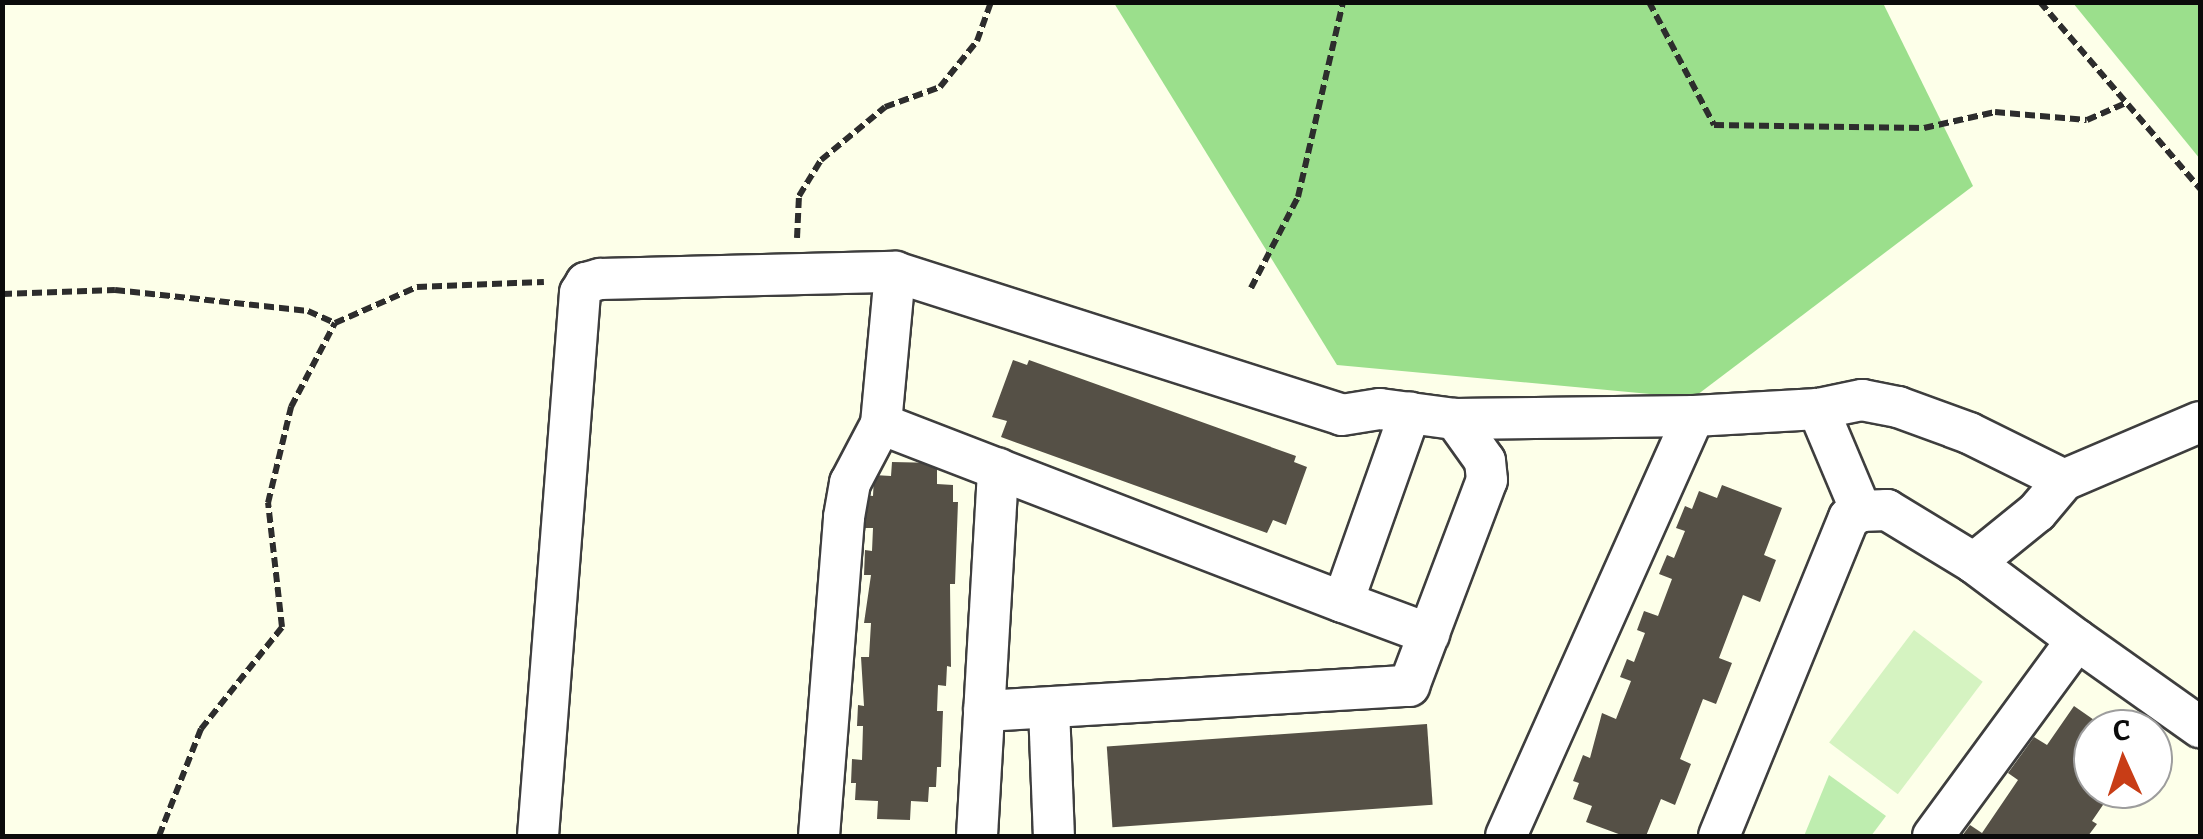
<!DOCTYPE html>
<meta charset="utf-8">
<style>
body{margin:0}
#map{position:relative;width:2203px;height:839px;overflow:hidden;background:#fdffe9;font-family:Bitter,serif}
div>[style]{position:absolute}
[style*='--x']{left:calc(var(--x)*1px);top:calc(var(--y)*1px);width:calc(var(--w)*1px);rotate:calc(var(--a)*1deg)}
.green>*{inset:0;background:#beedaf}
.forest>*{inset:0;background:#9bdf8c}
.pitch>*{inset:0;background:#d5f3c1;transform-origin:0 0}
.building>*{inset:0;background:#555046;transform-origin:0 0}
.path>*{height:6px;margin-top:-3px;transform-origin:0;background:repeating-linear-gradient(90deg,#2d2d2d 0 10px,transparent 0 15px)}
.roads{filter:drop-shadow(2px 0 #3e3e3e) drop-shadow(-2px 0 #3e3e3e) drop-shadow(0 2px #3e3e3e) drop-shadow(0 -2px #3e3e3e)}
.minor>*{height:40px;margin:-20px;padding:0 20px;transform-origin:20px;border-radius:20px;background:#fff}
span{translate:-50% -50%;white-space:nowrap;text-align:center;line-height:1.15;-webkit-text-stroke:10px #fff;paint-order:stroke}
.frame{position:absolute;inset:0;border:5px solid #0b0b0b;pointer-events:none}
.north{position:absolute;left:2073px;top:709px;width:100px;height:100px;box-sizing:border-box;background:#fff;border:2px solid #9d9d9d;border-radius:50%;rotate:357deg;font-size:28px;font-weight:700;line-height:40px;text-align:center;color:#0b0b0b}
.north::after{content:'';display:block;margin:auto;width:35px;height:45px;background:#c83d16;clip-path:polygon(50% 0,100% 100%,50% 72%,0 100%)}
</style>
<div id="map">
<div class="green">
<div style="clip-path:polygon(1829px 775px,1886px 816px,1871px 836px,1804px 836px)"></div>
</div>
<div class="forest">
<div style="clip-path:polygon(1114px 3px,1883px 3px,1973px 186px,1693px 398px,1337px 365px)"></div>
<div style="clip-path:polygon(2073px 3px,2200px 3px,2200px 159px)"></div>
</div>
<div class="pitch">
<div style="left:1914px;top:630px;width:86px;height:141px;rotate:37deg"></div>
</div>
<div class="building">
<div style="clip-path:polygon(1013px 360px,1027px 365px,1029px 360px,1296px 456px,1294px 462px,1307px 467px,1286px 525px,1273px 520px,1267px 533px,1001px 437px,1007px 421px,992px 417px)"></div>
<div style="clip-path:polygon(892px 462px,937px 463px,937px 484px,953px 485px,953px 502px,958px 502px,955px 584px,950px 584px,951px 667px,947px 666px,946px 686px,938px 685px,937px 711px,943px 711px,941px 767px,937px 767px,936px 787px,929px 787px,928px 802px,911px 801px,910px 820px,877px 819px,878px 801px,855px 800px,856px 783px,851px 783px,852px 759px,862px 760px,863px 726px,857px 726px,858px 705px,864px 706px,861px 657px,869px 657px,871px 623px,864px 623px,871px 575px,864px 575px,865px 550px,872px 551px,873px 528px,864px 528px,865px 495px,873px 496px,874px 475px,891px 476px)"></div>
<div style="clip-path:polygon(1722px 485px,1782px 508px,1764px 555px,1776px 560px,1760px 602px,1743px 595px,1719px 658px,1732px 663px,1716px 704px,1703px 699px,1680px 759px,1691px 764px,1675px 805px,1661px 799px,1646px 836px,1624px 836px,1586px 822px,1592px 806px,1573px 799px,1579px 783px,1573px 781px,1583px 755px,1590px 758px,1602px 713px,1616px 719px,1631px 681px,1620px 677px,1627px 659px,1634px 662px,1645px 633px,1637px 630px,1644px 611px,1658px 616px,1672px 579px,1659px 574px,1667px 555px,1674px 558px,1685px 531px,1676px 528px,1685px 506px,1692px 509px,1699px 491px,1717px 498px)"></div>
<div style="clip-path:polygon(2074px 706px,2107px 729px,2093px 729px,2093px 789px,2124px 789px,2111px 807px,2105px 802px,2092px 821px,2097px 824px,2088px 836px,1962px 836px,1970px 825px,1982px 833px,2018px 780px,2008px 773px,2034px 737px,2047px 745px)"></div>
<div style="left:1427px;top:724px;width:81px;height:321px;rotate:86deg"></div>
</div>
<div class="path">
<div style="--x:1649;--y:2;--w:139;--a:62.1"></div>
<div style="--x:1714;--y:125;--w:210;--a:0.8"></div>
<div style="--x:1924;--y:128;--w:73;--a:-12.7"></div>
<div style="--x:1995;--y:112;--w:92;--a:5"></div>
<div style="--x:2087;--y:120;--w:43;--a:-23.6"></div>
<div style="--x:2040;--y:2;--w:246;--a:49.4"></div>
<div style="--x:797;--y:238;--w:42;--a:-87.3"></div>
<div style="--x:799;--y:196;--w:42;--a:-58.6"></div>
<div style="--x:821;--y:160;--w:83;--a:-39.6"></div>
<div style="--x:885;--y:107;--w:59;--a:-20"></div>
<div style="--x:940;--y:87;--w:59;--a:-51.2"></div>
<div style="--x:977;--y:41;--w:41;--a:-70.3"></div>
<div style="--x:1251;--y:288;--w:102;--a:-62.7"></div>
<div style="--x:1298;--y:197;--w:200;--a:-77"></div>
<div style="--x:2;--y:294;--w:113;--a:-2"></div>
<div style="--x:115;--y:290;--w:194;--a:6.2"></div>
<div style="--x:308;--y:311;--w:30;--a:24"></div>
<div style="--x:335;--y:323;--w:90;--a:-23.7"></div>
<div style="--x:417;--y:287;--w:127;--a:-2.3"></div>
<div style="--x:159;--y:836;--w:115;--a:-68.6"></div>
<div style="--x:201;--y:729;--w:130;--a:-51.5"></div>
<div style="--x:282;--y:627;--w:125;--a:-96.4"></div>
<div style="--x:268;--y:503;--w:99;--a:-76.5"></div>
<div style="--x:291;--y:407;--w:95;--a:-62.4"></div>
</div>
<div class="roads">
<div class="minor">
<div style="--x:1818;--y:409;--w:111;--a:67.1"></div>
<div style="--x:881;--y:424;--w:495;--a:21.1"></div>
<div style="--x:1343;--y:602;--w:201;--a:-70.5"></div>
<div style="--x:1343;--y:602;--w:92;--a:20.4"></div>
<div style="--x:2077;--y:640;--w:151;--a:35.3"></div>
<div style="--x:1049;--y:708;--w:128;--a:87.8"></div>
<div style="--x:984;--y:711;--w:426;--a:-3.4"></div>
<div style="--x:1409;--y:686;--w:220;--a:-69.3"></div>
<div style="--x:1487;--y:480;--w:19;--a:-96"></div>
<div style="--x:1485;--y:461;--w:52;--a:-125.5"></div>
<div style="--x:538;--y:836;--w:545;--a:-85.58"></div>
<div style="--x:580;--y:293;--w:12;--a:-59"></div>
<div style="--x:586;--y:283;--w:15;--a:-16"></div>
<div style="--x:600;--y:279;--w:295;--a:-1.4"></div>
<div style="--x:895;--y:272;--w:469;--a:17.7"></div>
<div style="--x:1342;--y:415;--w:38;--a:-9"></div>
<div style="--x:1380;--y:409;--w:76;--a:7.6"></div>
<div style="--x:1455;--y:419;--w:239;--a:-0.7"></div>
<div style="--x:1694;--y:416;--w:124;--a:-3.2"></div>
<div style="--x:1818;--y:409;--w:45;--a:-11.6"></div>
<div style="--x:1862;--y:400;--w:37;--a:11"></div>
<div style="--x:1898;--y:407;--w:76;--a:20.1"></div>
<div style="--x:1969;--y:433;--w:106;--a:26.3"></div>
<div style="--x:2064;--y:480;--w:148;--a:-23.1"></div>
<div style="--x:819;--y:836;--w:320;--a:-85.5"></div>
<div style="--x:844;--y:517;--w:35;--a:-80"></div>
<div style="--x:850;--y:483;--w:67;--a:-62.3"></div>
<div style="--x:881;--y:424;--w:153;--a:-84.7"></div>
<div style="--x:977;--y:836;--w:368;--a:-86.7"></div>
<div style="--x:1506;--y:836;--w:460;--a:-65.9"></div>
<div style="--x:1719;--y:836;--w:344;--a:-67.8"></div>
<div style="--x:1849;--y:518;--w:14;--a:-30"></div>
<div style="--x:1861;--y:511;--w:26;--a:-2"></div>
<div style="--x:1887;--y:510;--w:102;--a:31.3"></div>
<div style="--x:1974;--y:563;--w:81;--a:-39"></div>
<div style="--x:2037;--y:512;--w:42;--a:-49.8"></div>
<div style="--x:1933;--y:836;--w:243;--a:-53.7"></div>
<div style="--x:2077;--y:640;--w:129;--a:-143.2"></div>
</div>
</div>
<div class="frame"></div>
<div class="north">С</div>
</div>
